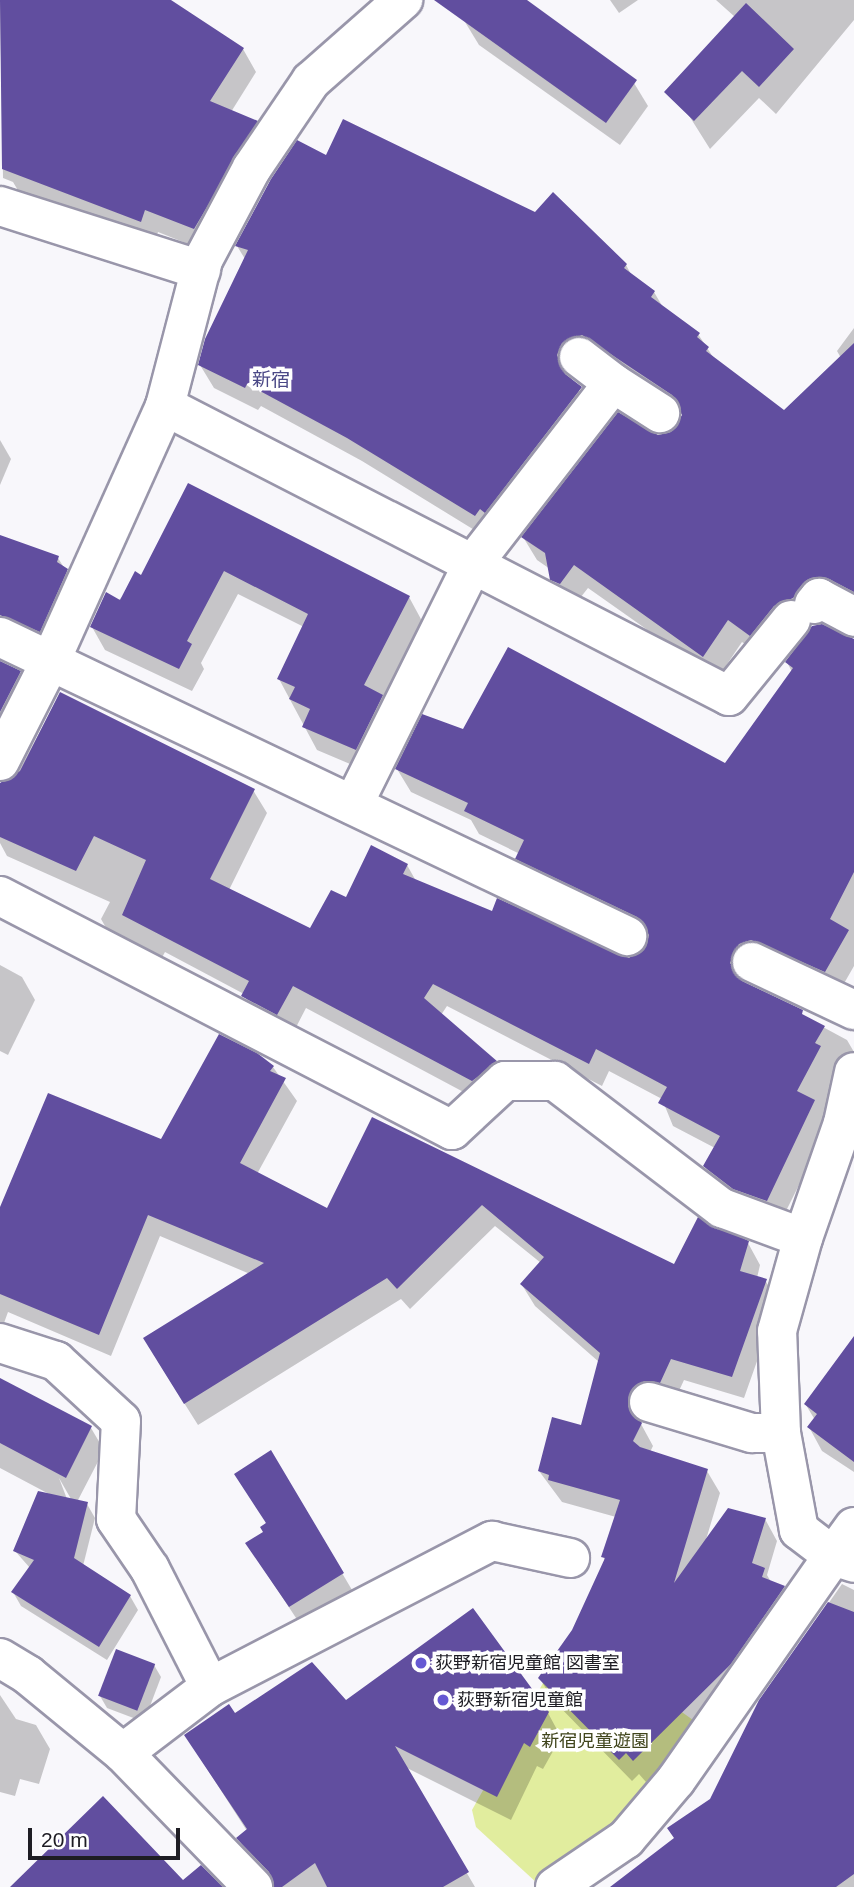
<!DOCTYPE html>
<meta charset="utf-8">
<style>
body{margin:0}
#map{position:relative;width:854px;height:1887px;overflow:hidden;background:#f8f7fb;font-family:Arial,"Noto Sans JP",sans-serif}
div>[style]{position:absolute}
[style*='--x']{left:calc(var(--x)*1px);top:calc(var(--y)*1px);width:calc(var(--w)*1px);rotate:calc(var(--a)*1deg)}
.green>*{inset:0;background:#e1ed9e}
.shadow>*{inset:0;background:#0003}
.building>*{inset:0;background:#614e9f;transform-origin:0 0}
.roads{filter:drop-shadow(2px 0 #9996aa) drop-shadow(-2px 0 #9996aa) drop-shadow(0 2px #9996aa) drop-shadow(0 -2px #9996aa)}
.minor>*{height:38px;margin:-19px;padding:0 19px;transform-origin:19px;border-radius:19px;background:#fff}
.dots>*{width:19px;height:19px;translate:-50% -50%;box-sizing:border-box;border:4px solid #fff;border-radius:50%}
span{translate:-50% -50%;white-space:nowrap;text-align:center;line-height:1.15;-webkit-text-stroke:7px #fff;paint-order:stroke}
.poi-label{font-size:18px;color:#1e1d24}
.left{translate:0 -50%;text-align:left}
.park-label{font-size:18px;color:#40451c}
.neighbourhood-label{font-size:19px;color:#4b4987}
.scale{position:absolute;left:28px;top:1828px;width:152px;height:32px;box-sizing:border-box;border:4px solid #1e1d24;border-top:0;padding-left:9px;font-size:21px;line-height:24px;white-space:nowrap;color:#1e1d24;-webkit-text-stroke:5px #fff;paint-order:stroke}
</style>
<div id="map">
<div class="green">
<div style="clip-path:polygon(571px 1633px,700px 1725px,627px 1823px,537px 1883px,476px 1827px,472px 1810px)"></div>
</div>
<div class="shadow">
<div style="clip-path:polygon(0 0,168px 0,243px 49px,256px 72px,231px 112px,256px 122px,270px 145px,208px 252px,158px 232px,154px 244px,19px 192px,13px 182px,3px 178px)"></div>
<div style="clip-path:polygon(481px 0,524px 0,634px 83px,648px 106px,620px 145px,479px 45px,465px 22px)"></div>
<div style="clip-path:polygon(610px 0,638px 0,619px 13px)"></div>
<div style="clip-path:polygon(716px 0,854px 0,854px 20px,776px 114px,759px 98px,710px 149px,671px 87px,735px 17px)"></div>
<div style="clip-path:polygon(327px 158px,626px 265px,632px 276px,654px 292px,664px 309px,698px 334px,715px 360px,784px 413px,841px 358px,837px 351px,854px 328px,854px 607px,824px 601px,764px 658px,742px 642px,717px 679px,588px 588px,573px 607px,566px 603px,550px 569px,537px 560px,523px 537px,680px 425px,683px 415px,607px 362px,574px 368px,572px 381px,594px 411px,489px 539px,362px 461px,261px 406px,258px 410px,214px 388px,200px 365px,245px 259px,237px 246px)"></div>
<div style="clip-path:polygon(0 440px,11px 459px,0 485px)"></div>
<div style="clip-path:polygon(189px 485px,409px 597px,422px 621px,383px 697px,396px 719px,369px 772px,317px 750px,279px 679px,304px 627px,238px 594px,201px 663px,204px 669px,192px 691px,105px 650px,92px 627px,142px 577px)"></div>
<div style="clip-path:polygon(0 537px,58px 558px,80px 593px,53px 654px,0 646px)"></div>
<div style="clip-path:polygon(854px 643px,854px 966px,838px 994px,744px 977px,745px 985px,847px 1040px,854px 1052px,854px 1075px,780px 1223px,718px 1189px,705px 1166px,715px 1148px,673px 1126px,662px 1099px,609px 1071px,602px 1086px,447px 1006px,441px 1015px,497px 1063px,510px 1085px,486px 1104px,306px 1008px,291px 1037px,256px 1019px,244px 994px,165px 952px,158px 965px,114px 942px,101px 919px,110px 902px,7px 856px,0 843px,0 784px,14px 780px,60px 694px,253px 790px,267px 813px,229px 890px,311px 931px,347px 899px,407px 865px,416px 881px,493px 913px,617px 958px,640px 956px,649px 938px,531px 882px,517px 858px,520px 854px,479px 834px,471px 820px,411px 792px,397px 769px,464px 731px,726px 765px,792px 672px,787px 662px)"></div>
<div style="clip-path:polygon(0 662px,20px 672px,33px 696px,0 761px)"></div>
<div style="clip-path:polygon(0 965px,22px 977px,35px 1000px,8px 1055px,0 1051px)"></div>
<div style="clip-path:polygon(273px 1067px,297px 1101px,257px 1174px,328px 1210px,373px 1120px,675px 1266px,748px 1243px,760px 1265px,757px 1278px,765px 1280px,778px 1302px,744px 1398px,684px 1380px,673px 1404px,645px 1408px,641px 1424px,653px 1446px,650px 1452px,707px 1471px,720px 1493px,705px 1543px,765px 1519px,777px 1541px,767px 1575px,771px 1582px,784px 1587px,797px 1609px,743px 1686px,646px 1782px,639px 1774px,632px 1781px,553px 1700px,540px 1679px,574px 1631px,605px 1561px,603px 1556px,616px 1517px,562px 1502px,539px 1471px,583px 1427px,599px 1362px,535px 1306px,522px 1285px,541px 1263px,495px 1226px,410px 1309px,401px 1299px,198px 1425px,157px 1360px,250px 1274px,160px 1236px,111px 1356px,8px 1312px,0 1334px,0 1212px,161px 1141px)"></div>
<div style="clip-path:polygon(854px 1339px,854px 1472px,822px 1451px,809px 1427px,815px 1420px,806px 1405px)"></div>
<div style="clip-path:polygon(evenodd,0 1380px,91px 1428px,104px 1450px,77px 1502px,87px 1504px,95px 1518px,83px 1566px,130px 1596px,138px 1610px,107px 1660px,21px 1606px,13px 1592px,30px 1568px,15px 1551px,49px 1494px,0 1468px,0 1380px,59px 1478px,71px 1499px,67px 1499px,59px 1478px)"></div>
<div style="clip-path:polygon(271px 1453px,355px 1595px,302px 1627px,247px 1544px,265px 1532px)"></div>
<div style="clip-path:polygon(842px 1584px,854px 1590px,854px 1887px,613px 1887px,675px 1839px,711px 1800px,760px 1701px)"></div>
<div style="clip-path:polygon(154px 1665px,161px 1677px,144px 1722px,107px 1708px,100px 1696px)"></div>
<div style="clip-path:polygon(0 1695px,16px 1719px,36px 1725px,50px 1749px,39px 1784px,20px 1779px,15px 1796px,0 1792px)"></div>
<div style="clip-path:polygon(346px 1702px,548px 1713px,561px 1737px,543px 1769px,537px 1766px,511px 1820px,405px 1767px,475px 1887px,274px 1887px,251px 1861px,238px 1838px,247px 1831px,186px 1736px,235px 1715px)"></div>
</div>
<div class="building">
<div style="clip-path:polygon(0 0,171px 0,244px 48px,210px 101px,258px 121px,194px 229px,145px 210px,141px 222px,2px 169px)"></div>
<div style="clip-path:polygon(434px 0,527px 0,637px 80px,606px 123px)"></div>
<div style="clip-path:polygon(746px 3px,794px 49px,759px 87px,742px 71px,694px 121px,664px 92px)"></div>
<div style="clip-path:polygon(343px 119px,535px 212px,553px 192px,627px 264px,624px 268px,655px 291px,651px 297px,700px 333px,697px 337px,709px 347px,706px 351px,784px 410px,854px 343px,854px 592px,829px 579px,811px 578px,793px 598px,774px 606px,750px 636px,728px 620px,703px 657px,574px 565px,560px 584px,550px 580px,545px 553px,521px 537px,618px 412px,658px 435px,671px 432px,682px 415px,672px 395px,582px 335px,562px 343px,557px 355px,565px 374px,582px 387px,485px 513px,480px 509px,475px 516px,347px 438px,247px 384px,245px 388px,198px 365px,205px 339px,248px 250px,235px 246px,271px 179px,297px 140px,326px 155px)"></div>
<div style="clip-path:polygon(188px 483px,410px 596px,364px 685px,383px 695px,356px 750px,302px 727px,310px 709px,289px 699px,295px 687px,277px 679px,308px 614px,224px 571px,187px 641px,192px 644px,179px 669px,90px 627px,106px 592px,120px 600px,135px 571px,141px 575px)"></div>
<div style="clip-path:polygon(0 535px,59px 556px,57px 562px,68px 569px,40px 632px,0 615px)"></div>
<div style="clip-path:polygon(822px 624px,854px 639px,854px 872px,830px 919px,849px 930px,825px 972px,751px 940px,739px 944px,730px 963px,742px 981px,803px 1010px,802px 1014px,825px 1026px,815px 1043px,821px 1046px,797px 1091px,815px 1100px,767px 1201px,733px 1189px,703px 1166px,720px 1136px,658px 1103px,667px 1087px,596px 1049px,589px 1064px,433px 984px,424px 998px,498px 1062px,472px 1081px,293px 986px,277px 1015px,241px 996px,249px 981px,122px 915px,146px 860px,94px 836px,76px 871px,0 837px,0 783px,20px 771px,60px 692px,255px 789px,210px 879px,310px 928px,331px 890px,346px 897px,371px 845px,408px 864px,403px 874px,492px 911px,497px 898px,629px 958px,646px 946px,649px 935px,637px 917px,515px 859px,524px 840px,464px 811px,468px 803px,395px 769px,422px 714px,463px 729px,508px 647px,725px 763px,793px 668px,785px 662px,812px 626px)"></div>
<div style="clip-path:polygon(0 661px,21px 671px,0 712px)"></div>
<div style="clip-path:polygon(219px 1034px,257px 1053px,274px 1066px,270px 1071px,286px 1078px,240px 1163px,327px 1208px,372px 1117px,674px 1264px,698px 1217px,749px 1241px,740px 1271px,767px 1279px,732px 1377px,671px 1359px,660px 1383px,645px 1381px,634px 1387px,628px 1406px,642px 1423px,633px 1441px,640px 1447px,708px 1469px,674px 1583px,728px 1508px,766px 1518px,752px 1563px,765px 1568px,762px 1577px,785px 1586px,731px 1664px,633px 1761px,626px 1753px,619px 1760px,538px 1678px,572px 1630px,605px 1558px,601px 1557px,620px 1500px,548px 1480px,549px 1475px,538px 1471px,552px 1417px,581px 1425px,600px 1353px,520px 1284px,544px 1257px,482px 1205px,397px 1289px,387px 1278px,184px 1404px,143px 1338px,264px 1263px,148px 1215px,99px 1335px,0 1294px,0 1207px,48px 1093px,161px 1139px)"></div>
<div style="clip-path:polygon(854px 1336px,854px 1462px,807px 1427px,817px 1414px,804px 1404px)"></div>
<div style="clip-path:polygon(0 1378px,92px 1426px,66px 1478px,0 1443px)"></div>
<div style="clip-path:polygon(271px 1450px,344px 1573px,289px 1607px,245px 1543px,263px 1532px,260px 1527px,266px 1523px,234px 1474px)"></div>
<div style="clip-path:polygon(38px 1491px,88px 1502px,74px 1558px,131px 1595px,99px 1647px,11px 1592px,34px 1560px,13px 1551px)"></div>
<div style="clip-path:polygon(828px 1602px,854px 1612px,854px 1874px,836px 1887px,610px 1887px,674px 1838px,667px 1828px,710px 1799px,759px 1700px)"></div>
<div style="clip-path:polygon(473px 1608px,549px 1712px,530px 1747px,524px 1743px,497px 1797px,395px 1746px,469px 1872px,443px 1887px,327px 1887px,315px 1863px,282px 1887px,274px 1887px,269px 1872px,236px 1838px,247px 1829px,184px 1735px,229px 1704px,235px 1713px,312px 1662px,346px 1700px)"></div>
<div style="left:116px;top:1649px;width:42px;height:50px;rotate:21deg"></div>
<div style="clip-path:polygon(103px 1796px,183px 1880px,201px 1865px,223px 1887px,10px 1887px)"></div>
</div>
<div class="roads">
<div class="minor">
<div style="--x:0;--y:206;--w:211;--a:17.7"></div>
<div style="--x:579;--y:357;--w:43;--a:37.4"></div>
<div style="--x:165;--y:406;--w:634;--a:27.21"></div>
<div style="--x:729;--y:696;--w:98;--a:-50.8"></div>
<div style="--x:814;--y:604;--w:8;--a:-50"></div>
<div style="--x:819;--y:598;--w:40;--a:28"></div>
<div style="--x:0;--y:637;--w:695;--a:25.5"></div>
<div style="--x:0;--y:761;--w:113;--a:-63.2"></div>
<div style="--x:51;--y:660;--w:278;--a:-65.8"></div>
<div style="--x:165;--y:406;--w:151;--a:-75.4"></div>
<div style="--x:203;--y:260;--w:104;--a:-62"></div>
<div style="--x:252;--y:168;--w:105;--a:-55.9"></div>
<div style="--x:311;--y:81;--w:123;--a:-41.4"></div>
<div style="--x:353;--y:805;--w:268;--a:-63.6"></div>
<div style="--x:472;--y:565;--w:230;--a:-52.2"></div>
<div style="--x:613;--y:383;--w:56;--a:32.6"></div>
<div style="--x:0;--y:896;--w:509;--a:27.37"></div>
<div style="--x:452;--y:1130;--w:72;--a:-42.8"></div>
<div style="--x:505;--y:1081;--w:50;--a:0"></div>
<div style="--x:555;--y:1081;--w:210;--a:37.3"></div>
<div style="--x:722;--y:1208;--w:86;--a:20.3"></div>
<div style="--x:752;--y:962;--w:113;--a:25.2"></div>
<div style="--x:0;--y:1343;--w:59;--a:17.8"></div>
<div style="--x:56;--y:1361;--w:88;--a:42.7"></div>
<div style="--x:121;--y:1421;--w:98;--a:92.9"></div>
<div style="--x:116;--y:1519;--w:60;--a:55.8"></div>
<div style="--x:150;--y:1569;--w:132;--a:63"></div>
<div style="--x:649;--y:1402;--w:108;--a:16.8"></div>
<div style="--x:752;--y:1433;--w:29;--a:0"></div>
<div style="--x:854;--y:1527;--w:36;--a:126"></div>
<div style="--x:833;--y:1556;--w:22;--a:18"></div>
<div style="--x:0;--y:1658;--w:33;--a:31"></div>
<div style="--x:28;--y:1675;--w:123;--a:39.4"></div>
<div style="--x:123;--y:1753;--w:187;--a:45.9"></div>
<div style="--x:123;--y:1753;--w:109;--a:-37.2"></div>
<div style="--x:210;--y:1687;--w:318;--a:-27.4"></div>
<div style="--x:492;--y:1541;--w:80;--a:12.3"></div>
<div style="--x:555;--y:1887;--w:86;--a:-34.1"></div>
<div style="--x:626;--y:1839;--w:77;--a:-49.7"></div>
<div style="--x:676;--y:1780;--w:274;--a:-55"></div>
<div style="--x:833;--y:1556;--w:43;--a:-142.6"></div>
<div style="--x:799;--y:1530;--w:99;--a:-100.5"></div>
<div style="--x:781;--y:1433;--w:102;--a:-92.2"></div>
<div style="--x:777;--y:1331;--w:97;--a:-74.4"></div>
<div style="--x:803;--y:1238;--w:122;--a:-70.8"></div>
<div style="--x:843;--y:1123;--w:52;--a:-77.8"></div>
</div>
</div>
<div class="dots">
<div style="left:421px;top:1663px;background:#6659d3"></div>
<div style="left:443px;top:1700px;background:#6659d3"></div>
</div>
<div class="poi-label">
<span class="left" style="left:435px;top:1663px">荻野新宿児童館 図書室</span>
<span class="left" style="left:457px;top:1700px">荻野新宿児童館</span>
</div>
<div class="park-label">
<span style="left:595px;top:1741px">新宿児童遊園</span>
</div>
<div class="neighbourhood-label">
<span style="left:271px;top:380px">新宿</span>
</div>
<div class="scale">20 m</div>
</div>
